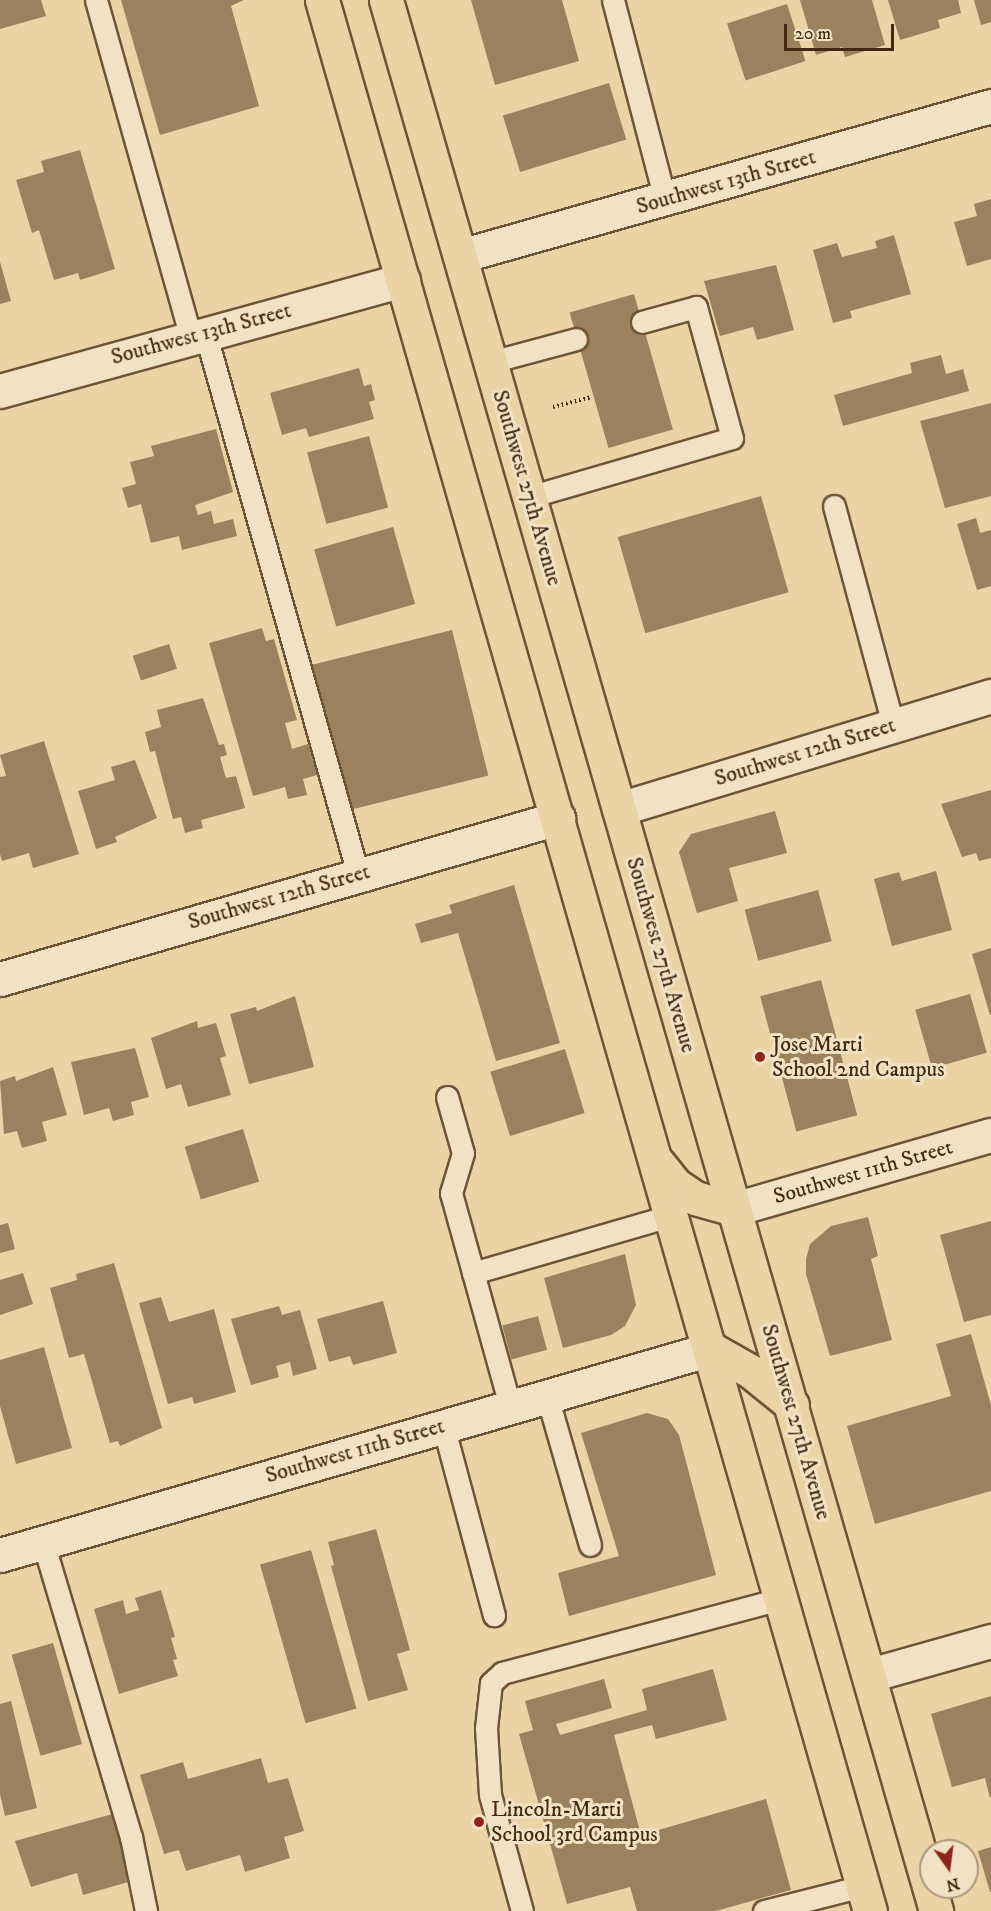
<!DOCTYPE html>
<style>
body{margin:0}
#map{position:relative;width:991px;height:1911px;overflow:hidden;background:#ebd3a6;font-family:"IM FELL DW Pica",serif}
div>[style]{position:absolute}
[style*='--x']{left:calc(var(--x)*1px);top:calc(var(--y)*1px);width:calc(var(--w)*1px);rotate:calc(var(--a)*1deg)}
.building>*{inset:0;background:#9b815e;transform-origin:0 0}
.path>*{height:4px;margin-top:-2px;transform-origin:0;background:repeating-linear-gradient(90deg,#442910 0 1.5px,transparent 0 4.5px)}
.roads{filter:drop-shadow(2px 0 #6e5436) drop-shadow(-2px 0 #6e5436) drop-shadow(0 2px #6e5436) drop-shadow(0 -2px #6e5436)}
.service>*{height:21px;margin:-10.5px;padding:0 10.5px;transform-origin:10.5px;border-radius:10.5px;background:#f2e2c5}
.minor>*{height:33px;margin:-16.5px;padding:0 16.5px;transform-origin:16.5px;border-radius:16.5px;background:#f2e2c5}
.trunk>*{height:33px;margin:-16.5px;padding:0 16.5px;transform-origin:16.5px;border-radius:16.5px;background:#ebd3a6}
.dots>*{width:16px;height:16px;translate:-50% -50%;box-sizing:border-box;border:3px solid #f2e2c5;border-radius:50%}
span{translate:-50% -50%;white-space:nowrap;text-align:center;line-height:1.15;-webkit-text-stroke:6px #f2e2c5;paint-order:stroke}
.street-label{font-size:22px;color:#442910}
.poi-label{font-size:22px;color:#442910}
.left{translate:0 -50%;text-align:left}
.north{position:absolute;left:919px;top:1839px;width:60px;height:60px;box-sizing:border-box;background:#f2e2c5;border:2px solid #ac987d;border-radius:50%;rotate:166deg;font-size:16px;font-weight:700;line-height:24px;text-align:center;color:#442910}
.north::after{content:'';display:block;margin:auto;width:21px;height:27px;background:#8f2418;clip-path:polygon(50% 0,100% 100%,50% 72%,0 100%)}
.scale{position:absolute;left:784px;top:24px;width:110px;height:27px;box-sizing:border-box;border:3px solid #442910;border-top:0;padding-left:8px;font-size:18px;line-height:21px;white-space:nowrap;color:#442910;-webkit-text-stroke:4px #f2e2c5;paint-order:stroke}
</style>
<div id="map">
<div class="building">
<div style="clip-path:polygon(0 0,41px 0,46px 16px,0 29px)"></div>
<div style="clip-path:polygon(121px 0,244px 0,231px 6px,259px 106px,160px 135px)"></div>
<div style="clip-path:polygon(471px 0,562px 0,579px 61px,495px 85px)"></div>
<div style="clip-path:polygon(800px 0,872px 0,885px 45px,845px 57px,842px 47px,816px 55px)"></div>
<div style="clip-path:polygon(888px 0,958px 0,961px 13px,938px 20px,940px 28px,900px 40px)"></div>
<div style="clip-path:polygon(974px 0,991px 0,991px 22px,981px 25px)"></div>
<div style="left:787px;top:4px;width:60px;height:63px;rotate:72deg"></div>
<div style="left:609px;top:83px;width:59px;height:111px;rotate:73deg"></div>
<div style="clip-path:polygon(80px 150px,115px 269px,80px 280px,78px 273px,54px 280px,39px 230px,32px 233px,16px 180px,44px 172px,41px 161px)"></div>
<div style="clip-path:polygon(991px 199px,991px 259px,967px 266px,954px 222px,977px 216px,974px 204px)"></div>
<div style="clip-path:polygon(894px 235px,911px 294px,850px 311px,852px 318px,833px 323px,813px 250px,837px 243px,842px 257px,877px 248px,875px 241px)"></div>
<div style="clip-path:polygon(0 262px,11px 301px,0 304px)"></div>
<div style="clip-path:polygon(776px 265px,794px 330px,757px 340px,753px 327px,720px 336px,704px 281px)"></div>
<div style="left:634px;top:294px;width:141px;height:67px;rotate:74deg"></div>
<div style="clip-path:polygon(941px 355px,946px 374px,963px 369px,969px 391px,843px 426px,834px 395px,912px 373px,910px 363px)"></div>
<div style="clip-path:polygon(359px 368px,364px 386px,371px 384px,375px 400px,369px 402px,374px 419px,309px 437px,306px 428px,282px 435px,270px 393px)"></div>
<div style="clip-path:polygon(991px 403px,991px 496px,945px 508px,920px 421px)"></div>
<div style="clip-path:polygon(216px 429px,233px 492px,195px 505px,198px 515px,211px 511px,214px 524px,233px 519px,237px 536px,182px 550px,179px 536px,151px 543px,141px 504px,128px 508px,122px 488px,136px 484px,130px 462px,154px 456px,151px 446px)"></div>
<div style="left:369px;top:436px;width:74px;height:64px;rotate:75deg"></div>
<div style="left:761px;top:496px;width:100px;height:149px;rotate:74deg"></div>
<div style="clip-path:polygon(976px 518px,980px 533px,991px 530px,991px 586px,977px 590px,957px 524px)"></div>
<div style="left:393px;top:527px;width:80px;height:82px;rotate:74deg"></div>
<div style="clip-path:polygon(262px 628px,266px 641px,274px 639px,297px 720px,285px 723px,292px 749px,308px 744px,317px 775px,303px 779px,307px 795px,288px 799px,285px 787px,253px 796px,209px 643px)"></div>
<div style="left:452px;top:630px;width:150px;height:145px;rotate:76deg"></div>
<div style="left:169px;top:644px;width:26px;height:38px;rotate:72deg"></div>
<div style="clip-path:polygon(203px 698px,219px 745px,224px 744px,227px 755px,220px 757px,226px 778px,236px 776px,245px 808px,201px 820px,203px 828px,185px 833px,181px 817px,173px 819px,155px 751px,150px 752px,145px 732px,161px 727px,157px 710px)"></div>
<div style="clip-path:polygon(44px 741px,79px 854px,33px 868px,29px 853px,2px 861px,0 854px,0 777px,6px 776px,0 755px)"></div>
<div style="clip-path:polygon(135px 760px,157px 818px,115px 837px,117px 842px,96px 849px,78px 791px,115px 780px,111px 767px)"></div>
<div style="clip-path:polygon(991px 790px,991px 858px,979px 861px,976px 853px,962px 857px,941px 804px)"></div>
<div style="clip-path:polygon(775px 811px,787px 853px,729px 868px,738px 901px,697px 913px,679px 852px,691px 834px)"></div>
<div style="clip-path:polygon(936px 871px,952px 930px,892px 946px,874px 879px,899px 872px,902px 881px)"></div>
<div style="clip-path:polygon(514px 885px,560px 1043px,496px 1061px,458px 933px,421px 943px,415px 924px,452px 913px,449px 905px)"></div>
<div style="left:818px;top:890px;width:53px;height:76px;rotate:75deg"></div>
<div style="clip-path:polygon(991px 948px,991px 1015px,990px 1015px,972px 954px)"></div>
<div style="left:821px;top:980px;width:140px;height:63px;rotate:75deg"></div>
<div style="left:970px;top:994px;width:61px;height:57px;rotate:74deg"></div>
<div style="clip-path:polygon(295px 996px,314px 1067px,249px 1084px,230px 1014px,256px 1007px,257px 1011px)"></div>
<div style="clip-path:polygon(197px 1021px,198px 1028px,216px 1023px,226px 1056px,220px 1058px,231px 1095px,188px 1107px,181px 1084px,166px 1089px,151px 1038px)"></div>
<div style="clip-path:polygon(135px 1048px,149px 1097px,131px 1102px,134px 1115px,113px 1121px,109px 1108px,84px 1115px,71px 1062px)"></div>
<div style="left:565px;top:1049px;width:67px;height:78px;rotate:73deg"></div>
<div style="clip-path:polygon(53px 1067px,67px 1115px,42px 1122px,47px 1141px,22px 1148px,17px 1131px,4px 1134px,0 1081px,15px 1076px,16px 1081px)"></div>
<div style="left:243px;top:1129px;width:55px;height:61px;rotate:73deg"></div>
<div style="clip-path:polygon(868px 1217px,878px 1256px,871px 1259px,892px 1340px,830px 1356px,806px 1274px,806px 1259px,810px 1244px,831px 1226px)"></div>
<div style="clip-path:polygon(991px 1221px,991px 1315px,964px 1322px,940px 1235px)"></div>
<div style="clip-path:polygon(8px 1223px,15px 1249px,0 1253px,0 1225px)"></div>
<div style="clip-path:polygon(625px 1254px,636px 1305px,625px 1326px,611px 1335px,563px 1348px,544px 1278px)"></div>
<div style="clip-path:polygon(114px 1263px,162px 1428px,120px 1446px,118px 1441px,110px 1443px,84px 1354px,69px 1358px,50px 1288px,77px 1280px,76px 1274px)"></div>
<div style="clip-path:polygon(23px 1273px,33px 1304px,0 1315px,0 1280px)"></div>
<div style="clip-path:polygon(161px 1297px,169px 1322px,214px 1309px,236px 1392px,194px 1404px,192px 1397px,168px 1404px,139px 1303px)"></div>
<div style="clip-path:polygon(383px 1301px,397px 1353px,353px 1365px,350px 1356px,329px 1362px,317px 1319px)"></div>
<div style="clip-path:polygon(279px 1306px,282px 1315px,300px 1310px,317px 1369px,293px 1376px,290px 1362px,276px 1366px,279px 1377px,251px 1385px,231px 1319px)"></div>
<div style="left:538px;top:1316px;width:35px;height:37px;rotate:75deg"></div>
<div style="clip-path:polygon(971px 1334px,991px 1405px,991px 1491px,875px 1524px,847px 1426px,951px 1396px,936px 1344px)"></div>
<div style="clip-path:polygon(44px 1347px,72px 1448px,16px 1464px,0 1406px,0 1360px)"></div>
<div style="clip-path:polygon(647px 1413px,668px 1419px,679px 1435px,716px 1575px,569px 1616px,558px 1573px,619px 1556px,581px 1433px)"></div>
<div style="clip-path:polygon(376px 1529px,410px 1650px,397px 1654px,408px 1690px,368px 1701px,331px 1566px,334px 1565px,328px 1542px)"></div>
<div style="left:311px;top:1550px;width:165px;height:53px;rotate:74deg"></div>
<div style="clip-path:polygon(161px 1590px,175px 1637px,171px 1638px,177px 1659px,173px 1660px,178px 1676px,119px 1694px,94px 1609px,123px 1600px,126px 1614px,139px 1610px,135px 1598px)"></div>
<div style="left:53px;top:1643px;width:105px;height:43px;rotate:74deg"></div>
<div style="clip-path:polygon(713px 1669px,727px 1720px,656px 1739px,652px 1725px,614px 1735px,641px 1835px,766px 1799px,791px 1890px,716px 1911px,637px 1911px,630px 1887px,567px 1904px,519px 1734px,533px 1730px,525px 1701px,604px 1679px,612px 1708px,556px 1724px,560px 1735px,647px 1710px,642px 1689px)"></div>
<div style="clip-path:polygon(991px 1696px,991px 1797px,990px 1798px,985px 1778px,952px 1787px,931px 1714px)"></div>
<div style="clip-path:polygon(11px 1701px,37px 1808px,5px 1816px,0 1794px,0 1704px)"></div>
<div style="clip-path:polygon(261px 1758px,268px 1783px,288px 1778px,304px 1831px,284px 1837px,290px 1858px,245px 1872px,240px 1855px,186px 1871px,179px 1850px,164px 1854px,140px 1775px,183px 1762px,188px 1779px)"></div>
<div style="clip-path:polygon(116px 1813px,135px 1880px,83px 1895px,77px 1873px,31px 1887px,15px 1841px)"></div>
<div style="clip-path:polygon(991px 1847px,991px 1892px,990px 1892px,978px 1851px)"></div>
</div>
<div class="path">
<div style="--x:553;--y:407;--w:40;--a:-14.4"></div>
</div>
<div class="roads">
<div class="service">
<div style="--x:96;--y:0;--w:348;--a:74.3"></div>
<div style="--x:613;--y:0;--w:206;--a:75.4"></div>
<div style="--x:205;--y:332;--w:563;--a:74.24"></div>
<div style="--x:491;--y:362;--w:88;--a:-15.1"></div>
<div style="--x:529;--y:497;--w:211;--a:-16.2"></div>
<div style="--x:732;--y:438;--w:136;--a:-105.4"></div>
<div style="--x:696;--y:307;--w:56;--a:164.5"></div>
<div style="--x:834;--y:506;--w:226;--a:74.9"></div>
<div style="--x:447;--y:1097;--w:58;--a:74.1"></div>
<div style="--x:463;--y:1153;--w:42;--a:106.7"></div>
<div style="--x:451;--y:1193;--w:221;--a:74.5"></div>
<div style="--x:473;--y:1273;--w:207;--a:-16.2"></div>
<div style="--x:547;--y:1396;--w:155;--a:73.9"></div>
<div style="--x:443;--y:1425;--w:197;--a:75"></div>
<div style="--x:43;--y:1542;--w:308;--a:73.4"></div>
<div style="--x:131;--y:1837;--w:76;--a:78.5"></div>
<div style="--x:522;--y:1911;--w:120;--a:-105.4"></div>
<div style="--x:490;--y:1795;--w:67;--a:-93.4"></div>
<div style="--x:486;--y:1728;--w:45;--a:-83.7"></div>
<div style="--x:491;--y:1683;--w:15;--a:-42"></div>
<div style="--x:502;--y:1673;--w:289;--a:-14.9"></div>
<div style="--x:764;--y:1911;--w:102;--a:-14.2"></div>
</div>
<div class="minor">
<div style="--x:460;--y:256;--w:552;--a:-15.77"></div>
<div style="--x:0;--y:391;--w:418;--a:-15.4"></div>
<div style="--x:619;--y:809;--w:389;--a:-16.9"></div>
<div style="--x:0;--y:979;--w:581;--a:-16.09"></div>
<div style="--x:734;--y:1209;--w:267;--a:-16.1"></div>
<div style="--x:0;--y:1555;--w:740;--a:-16.16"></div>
<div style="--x:870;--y:1675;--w:126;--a:-15.7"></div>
</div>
<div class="trunk">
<div style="--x:322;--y:0;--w:1988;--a:74"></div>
<div style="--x:386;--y:0;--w:1989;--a:73.94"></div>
<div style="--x:658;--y:1163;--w:28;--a:51"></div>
<div style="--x:676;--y:1185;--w:23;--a:34"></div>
<div style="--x:695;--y:1198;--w:41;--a:15.8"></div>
<div style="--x:711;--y:1349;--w:45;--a:29.4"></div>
<div style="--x:750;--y:1371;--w:54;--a:39"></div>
</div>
</div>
<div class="dots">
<div style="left:760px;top:1057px;background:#8f2418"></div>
<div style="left:479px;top:1822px;background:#8f2418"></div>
</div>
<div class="street-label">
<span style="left:726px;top:182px;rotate:-16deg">Southwest 13th Street</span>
<span style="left:201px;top:334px;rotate:-15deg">Southwest 13th Street</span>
<span style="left:527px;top:488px;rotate:74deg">Southwest 27th Avenue</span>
<span style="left:805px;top:752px;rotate:-17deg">Southwest 12th Street</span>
<span style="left:279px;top:897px;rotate:-16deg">Southwest 12th Street</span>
<span style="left:661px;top:955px;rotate:74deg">Southwest 27th Avenue</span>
<span style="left:863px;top:1172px;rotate:-16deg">Southwest 11th Street</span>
<span style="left:796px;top:1422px;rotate:74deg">Southwest 27th Avenue</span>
<span style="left:355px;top:1451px;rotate:-16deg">Southwest 11th Street</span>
</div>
<div class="poi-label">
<span class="left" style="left:772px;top:1057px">Jose Marti<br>School 2nd Campus</span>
<span class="left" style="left:491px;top:1822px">Lincoln-Marti<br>School 3rd Campus</span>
</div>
<div class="north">N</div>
<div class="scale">20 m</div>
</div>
